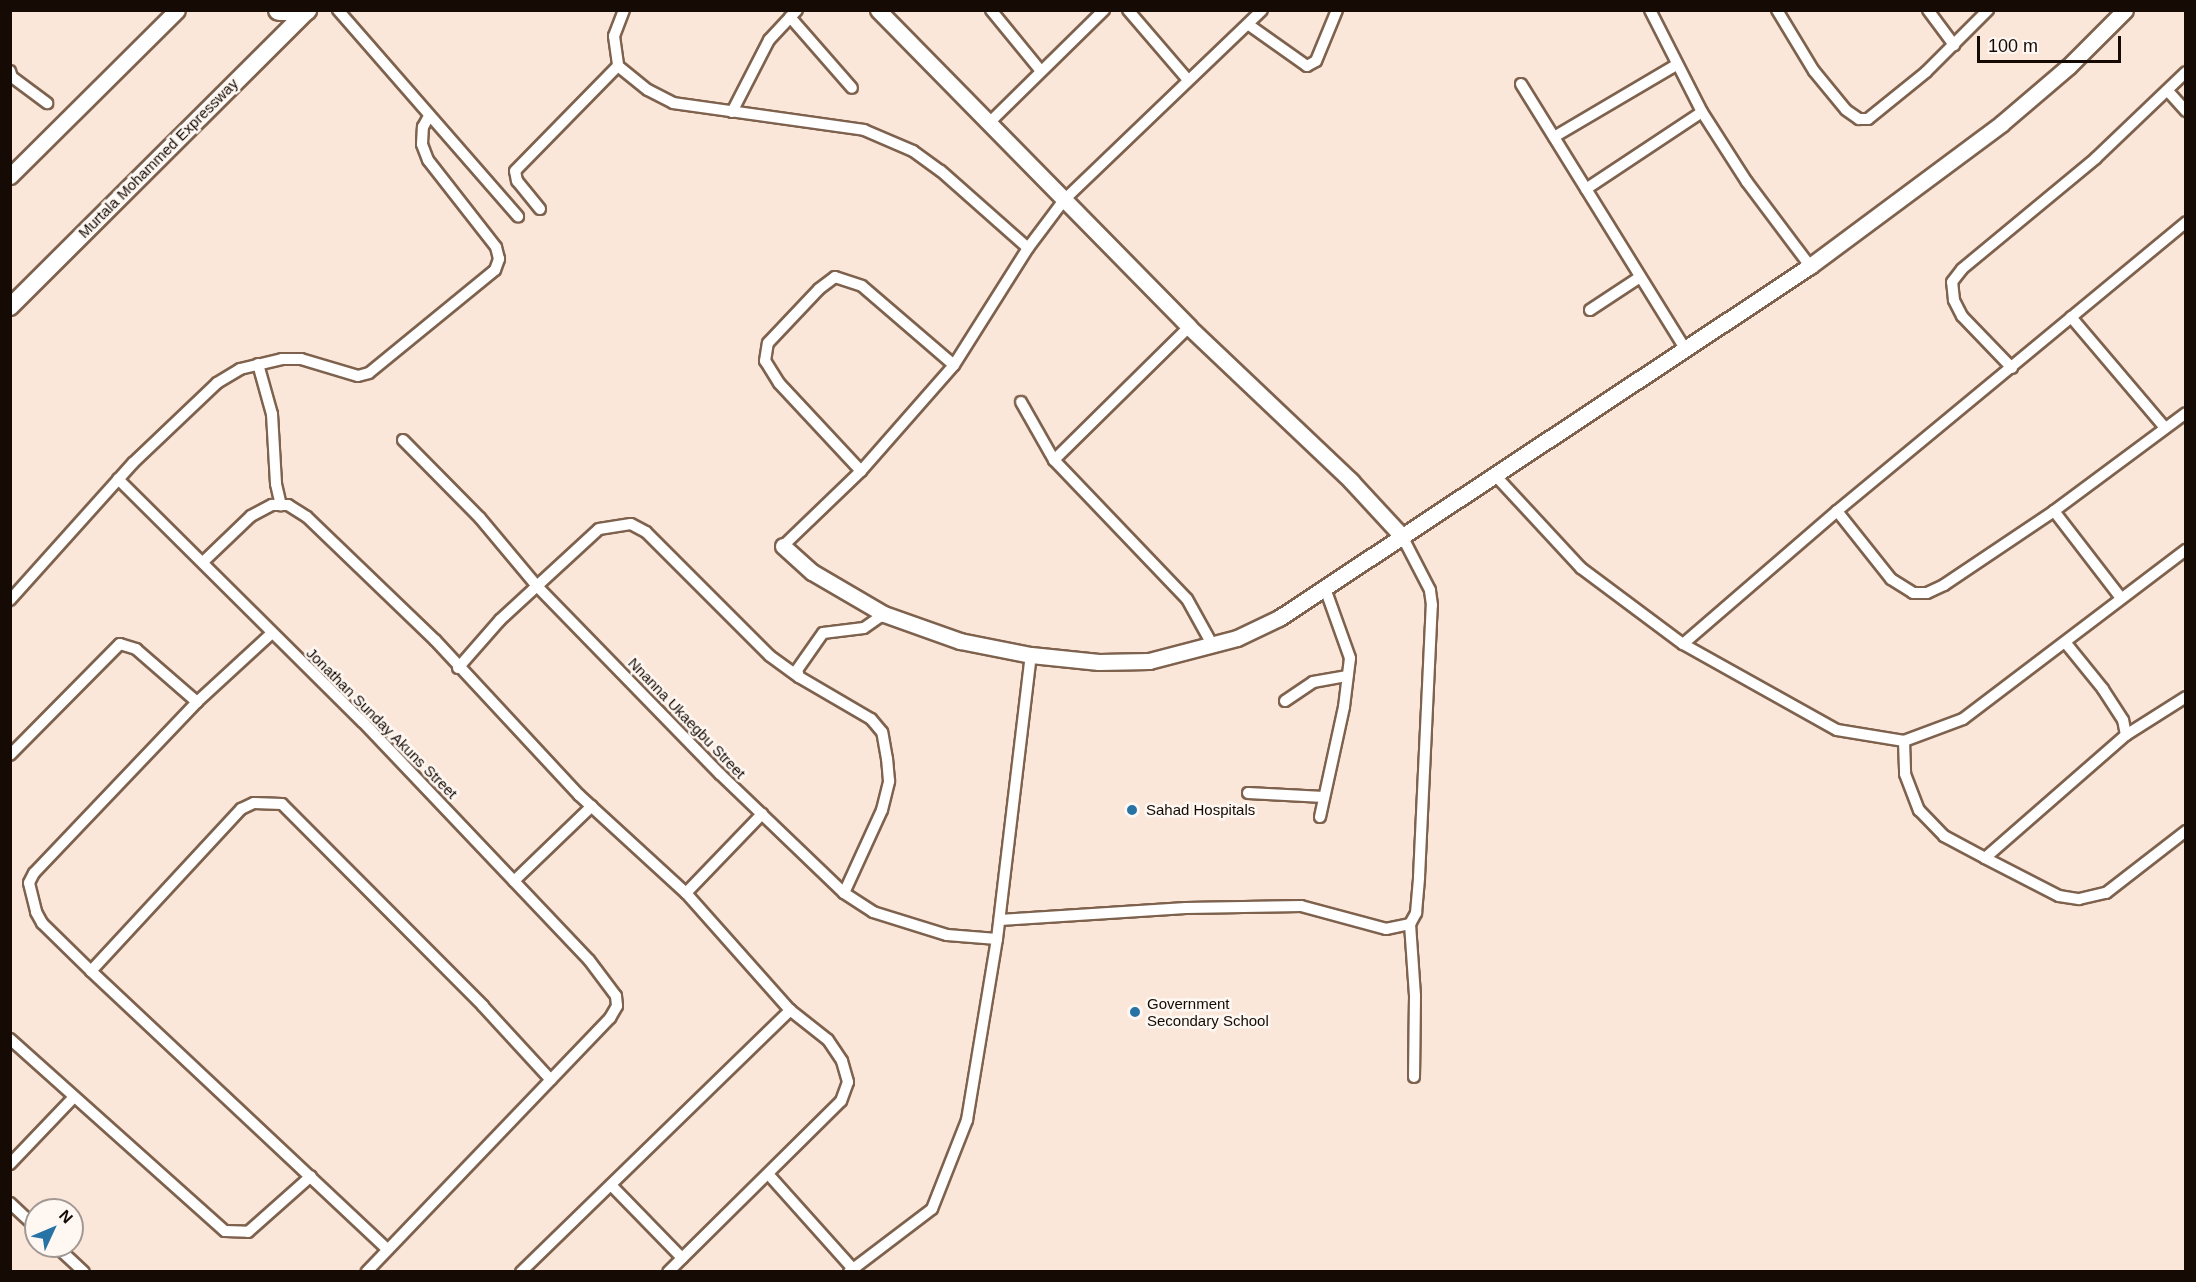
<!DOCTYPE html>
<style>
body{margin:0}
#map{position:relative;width:2196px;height:1282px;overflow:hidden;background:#fbe7d9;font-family:Arial,sans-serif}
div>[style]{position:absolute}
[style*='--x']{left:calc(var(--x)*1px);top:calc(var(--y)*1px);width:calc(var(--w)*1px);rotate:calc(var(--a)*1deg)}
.roads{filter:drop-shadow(2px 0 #7e624e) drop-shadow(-2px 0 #7e624e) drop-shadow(0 2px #7e624e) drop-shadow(0 -2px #7e624e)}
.street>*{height:10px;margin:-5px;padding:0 5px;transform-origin:5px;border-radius:5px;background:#fff}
.secondary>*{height:15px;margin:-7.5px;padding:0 7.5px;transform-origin:7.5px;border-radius:7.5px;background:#fff}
.primary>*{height:16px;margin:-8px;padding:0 8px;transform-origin:8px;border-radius:8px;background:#fff}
.highway>*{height:20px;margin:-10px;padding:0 10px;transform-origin:10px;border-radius:10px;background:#fff}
.dots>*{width:16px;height:16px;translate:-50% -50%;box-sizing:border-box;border:3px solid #fef7f2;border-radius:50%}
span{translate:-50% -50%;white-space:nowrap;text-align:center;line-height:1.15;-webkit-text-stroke:5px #fef7f2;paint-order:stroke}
.street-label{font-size:15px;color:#150a04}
.poi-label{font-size:15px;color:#150a04}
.left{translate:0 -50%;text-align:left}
.frame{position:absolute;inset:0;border:12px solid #150a04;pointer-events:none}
.north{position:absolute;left:24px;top:1198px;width:60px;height:60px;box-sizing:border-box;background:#fef7f2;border:2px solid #a19893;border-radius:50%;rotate:46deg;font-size:16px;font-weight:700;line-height:24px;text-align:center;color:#150a04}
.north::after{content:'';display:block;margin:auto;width:21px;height:27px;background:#2873a6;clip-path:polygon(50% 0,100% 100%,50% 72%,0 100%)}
.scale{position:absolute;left:1977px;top:36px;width:144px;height:27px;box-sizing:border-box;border:3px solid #150a04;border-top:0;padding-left:8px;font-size:18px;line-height:21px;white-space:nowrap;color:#150a04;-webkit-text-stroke:4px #fef7f2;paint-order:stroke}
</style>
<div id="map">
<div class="roads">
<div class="street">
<div style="--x:338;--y:10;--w:274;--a:48.9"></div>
<div style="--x:624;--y:10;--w:28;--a:111"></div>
<div style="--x:614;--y:36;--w:30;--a:82"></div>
<div style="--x:618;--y:66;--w:38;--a:39"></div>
<div style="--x:648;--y:90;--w:28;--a:27"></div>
<div style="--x:673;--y:103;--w:193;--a:8"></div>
<div style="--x:864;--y:130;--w:53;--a:23.2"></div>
<div style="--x:913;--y:151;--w:34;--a:36"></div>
<div style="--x:941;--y:171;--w:116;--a:41.5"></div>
<div style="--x:991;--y:10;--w:79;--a:50.7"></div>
<div style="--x:1128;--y:10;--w:92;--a:49.4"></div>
<div style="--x:1650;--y:10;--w:114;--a:63"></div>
<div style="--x:1702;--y:112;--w:83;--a:57.3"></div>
<div style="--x:1747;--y:182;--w:105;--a:53.1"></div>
<div style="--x:1777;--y:10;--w:71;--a:58.8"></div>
<div style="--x:1814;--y:71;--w:50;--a:50.6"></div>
<div style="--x:1846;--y:110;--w:16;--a:35"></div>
<div style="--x:1859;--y:119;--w:9;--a:0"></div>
<div style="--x:1868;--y:119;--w:75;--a:-39"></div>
<div style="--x:1926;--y:72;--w:88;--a:-45"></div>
<div style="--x:1928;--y:10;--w:44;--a:53.4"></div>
<div style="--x:790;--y:17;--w:94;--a:48.9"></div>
<div style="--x:1249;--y:25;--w:71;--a:35.3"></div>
<div style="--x:1307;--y:66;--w:10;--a:-29"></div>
<div style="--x:1316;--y:61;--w:55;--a:-67.6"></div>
<div style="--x:10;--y:71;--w:6;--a:72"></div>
<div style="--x:12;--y:77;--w:44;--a:36.6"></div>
<div style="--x:1521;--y:84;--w:309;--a:58.2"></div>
<div style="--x:2168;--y:91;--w:27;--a:48"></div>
<div style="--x:732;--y:112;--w:81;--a:-62.8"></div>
<div style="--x:769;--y:40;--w:41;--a:-47"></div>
<div style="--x:990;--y:122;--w:160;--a:-44.5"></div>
<div style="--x:1554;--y:137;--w:142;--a:-30.5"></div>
<div style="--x:1586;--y:189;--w:139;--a:-33.6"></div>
<div style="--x:540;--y:209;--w:36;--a:-129"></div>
<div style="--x:517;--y:181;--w:10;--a:-101"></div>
<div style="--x:515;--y:171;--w:147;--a:-45.6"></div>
<div style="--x:1590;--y:310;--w:60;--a:-33.4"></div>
<div style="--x:2071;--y:317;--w:145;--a:49.7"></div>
<div style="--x:258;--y:364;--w:52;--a:74.4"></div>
<div style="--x:272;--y:414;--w:70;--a:86.7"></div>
<div style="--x:276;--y:484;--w:22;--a:77"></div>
<div style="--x:2012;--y:368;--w:72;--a:-133.9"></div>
<div style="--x:1962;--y:316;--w:18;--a:-117"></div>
<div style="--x:1954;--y:300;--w:18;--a:-96"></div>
<div style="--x:1952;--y:282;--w:16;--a:-52"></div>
<div style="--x:1962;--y:269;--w:174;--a:-39.6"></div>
<div style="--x:2096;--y:158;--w:124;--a:-43.7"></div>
<div style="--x:1021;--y:402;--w:67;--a:60.4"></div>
<div style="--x:1054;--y:460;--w:192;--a:46.3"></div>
<div style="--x:1187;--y:599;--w:54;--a:61"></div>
<div style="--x:403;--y:440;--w:110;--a:45.4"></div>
<div style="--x:480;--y:518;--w:87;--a:50.1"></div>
<div style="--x:536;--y:585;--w:264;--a:45.8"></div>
<div style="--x:720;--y:774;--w:172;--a:43.8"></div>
<div style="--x:844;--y:893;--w:35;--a:33"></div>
<div style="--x:873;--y:912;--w:77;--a:17.3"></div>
<div style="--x:947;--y:935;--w:50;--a:4.6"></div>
<div style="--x:1054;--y:460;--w:190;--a:-44.6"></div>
<div style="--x:861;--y:471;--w:120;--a:-133"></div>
<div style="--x:779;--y:383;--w:26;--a:-122"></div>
<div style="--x:765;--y:361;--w:18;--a:-81"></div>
<div style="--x:768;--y:343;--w:74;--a:-46.6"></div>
<div style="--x:819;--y:289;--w:20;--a:-37"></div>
<div style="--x:835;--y:277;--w:28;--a:18"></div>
<div style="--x:862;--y:286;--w:121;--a:40.7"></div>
<div style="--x:1494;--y:474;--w:128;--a:47.2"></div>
<div style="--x:1581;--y:568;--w:127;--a:36.7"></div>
<div style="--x:1683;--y:644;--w:176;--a:29.2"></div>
<div style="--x:1837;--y:730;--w:68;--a:9.3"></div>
<div style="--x:1904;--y:741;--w:63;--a:-20.4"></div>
<div style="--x:1963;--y:719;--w:280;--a:-37.2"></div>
<div style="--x:118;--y:479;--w:345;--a:44.8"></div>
<div style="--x:363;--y:722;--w:328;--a:46.5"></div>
<div style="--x:589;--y:960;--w:45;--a:53.1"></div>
<div style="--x:616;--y:996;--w:10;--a:84"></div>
<div style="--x:617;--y:1006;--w:14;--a:120"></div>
<div style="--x:610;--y:1018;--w:352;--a:133.8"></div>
<div style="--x:1837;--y:511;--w:87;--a:51.5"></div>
<div style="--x:1891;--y:579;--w:26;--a:32"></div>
<div style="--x:1913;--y:593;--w:14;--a:0"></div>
<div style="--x:1927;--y:593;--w:19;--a:-25"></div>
<div style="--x:1944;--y:585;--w:133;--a:-33.9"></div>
<div style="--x:2054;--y:511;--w:164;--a:-36.6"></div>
<div style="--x:2054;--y:511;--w:110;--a:52.4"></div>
<div style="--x:783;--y:546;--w:108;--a:-43.9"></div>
<div style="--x:861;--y:471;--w:141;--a:-48.7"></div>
<div style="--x:954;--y:365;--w:138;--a:-57.7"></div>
<div style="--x:1028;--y:248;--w:60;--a:-53.1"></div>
<div style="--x:1064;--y:200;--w:274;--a:-43.8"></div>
<div style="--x:203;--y:562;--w:66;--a:-43.8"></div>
<div style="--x:251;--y:516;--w:24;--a:-28"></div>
<div style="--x:272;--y:505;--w:16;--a:0"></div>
<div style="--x:288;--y:505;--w:22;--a:32"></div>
<div style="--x:307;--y:517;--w:178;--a:43.9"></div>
<div style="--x:435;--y:640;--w:212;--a:47.1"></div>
<div style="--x:579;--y:795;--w:145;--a:42.5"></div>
<div style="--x:686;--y:893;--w:157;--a:48.4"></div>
<div style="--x:790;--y:1010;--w:48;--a:38.3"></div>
<div style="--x:828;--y:1040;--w:25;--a:56"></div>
<div style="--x:842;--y:1061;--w:22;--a:74"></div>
<div style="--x:848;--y:1082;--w:20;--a:110"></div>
<div style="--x:841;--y:1101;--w:243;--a:135.3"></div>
<div style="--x:10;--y:600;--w:184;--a:-48.1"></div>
<div style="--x:133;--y:463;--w:116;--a:-43.6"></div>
<div style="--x:217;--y:383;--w:27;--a:-31"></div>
<div style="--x:240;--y:369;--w:43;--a:-13.4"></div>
<div style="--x:282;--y:359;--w:19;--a:0"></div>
<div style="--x:301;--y:359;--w:59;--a:16.6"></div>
<div style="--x:358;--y:376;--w:11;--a:-15"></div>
<div style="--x:369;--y:373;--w:163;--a:-39.3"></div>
<div style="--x:495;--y:270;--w:12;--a:-70"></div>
<div style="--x:499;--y:259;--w:12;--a:-104"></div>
<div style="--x:496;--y:247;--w:110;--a:-128"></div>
<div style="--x:428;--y:160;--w:17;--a:-111"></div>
<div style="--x:422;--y:144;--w:17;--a:-87"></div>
<div style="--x:423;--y:127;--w:13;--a:-61"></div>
<div style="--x:1683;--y:644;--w:203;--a:-40.8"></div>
<div style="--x:1837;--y:511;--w:453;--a:-39.6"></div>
<div style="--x:458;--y:668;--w:64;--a:-48.8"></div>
<div style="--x:500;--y:620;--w:134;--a:-42.6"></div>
<div style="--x:599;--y:529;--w:32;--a:-9"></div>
<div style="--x:631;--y:524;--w:17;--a:28"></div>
<div style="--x:646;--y:532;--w:175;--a:45"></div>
<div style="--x:770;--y:656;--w:36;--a:36"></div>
<div style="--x:1285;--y:701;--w:34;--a:-34"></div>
<div style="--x:1313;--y:682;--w:35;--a:-10"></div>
<div style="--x:197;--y:702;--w:236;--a:133.6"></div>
<div style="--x:34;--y:873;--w:11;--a:117"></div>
<div style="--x:29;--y:883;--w:30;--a:76"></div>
<div style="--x:36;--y:912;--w:13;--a:61"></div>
<div style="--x:42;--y:923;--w:69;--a:44.4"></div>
<div style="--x:91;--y:971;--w:405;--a:43.2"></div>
<div style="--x:2126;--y:735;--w:71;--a:-32.3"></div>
<div style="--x:1904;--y:741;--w:33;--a:88"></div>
<div style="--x:1905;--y:774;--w:39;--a:69"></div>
<div style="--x:1919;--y:810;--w:36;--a:46"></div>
<div style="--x:1944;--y:836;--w:47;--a:28.2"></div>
<div style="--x:1985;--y:858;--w:187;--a:-41.1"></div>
<div style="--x:2126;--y:735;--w:15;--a:-101"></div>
<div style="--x:2123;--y:720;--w:37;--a:-123"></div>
<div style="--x:2103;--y:689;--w:60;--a:-129"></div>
<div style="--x:10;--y:755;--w:156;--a:-45.3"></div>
<div style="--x:120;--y:644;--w:17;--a:17"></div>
<div style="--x:136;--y:649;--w:81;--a:41"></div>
<div style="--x:197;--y:702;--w:100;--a:-42.6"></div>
<div style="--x:1248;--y:793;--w:76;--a:3"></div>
<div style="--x:1320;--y:817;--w:113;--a:-77.7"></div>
<div style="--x:1344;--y:707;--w:49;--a:-83"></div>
<div style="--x:1350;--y:658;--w:74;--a:-109.7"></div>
<div style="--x:1985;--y:858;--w:83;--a:27.2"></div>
<div style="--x:2059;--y:896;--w:20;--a:9"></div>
<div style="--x:2079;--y:899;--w:28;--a:-13"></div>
<div style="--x:2106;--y:893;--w:101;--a:-37.8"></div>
<div style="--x:514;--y:881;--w:108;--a:-43.9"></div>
<div style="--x:686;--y:893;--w:110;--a:-46.1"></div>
<div style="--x:844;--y:893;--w:91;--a:-65.4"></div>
<div style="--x:882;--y:810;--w:30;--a:-76"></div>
<div style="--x:889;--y:781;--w:22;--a:-95"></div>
<div style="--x:887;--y:759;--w:27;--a:-100"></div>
<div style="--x:882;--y:732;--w:17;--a:-130"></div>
<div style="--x:871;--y:719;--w:83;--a:-149.7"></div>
<div style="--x:799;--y:677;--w:7;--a:-106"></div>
<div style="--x:797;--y:670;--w:45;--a:-54.9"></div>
<div style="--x:823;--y:633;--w:41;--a:-7"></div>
<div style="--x:864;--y:628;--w:24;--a:-35"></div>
<div style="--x:1000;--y:920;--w:186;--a:-3.7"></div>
<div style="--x:1186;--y:908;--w:115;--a:-1"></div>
<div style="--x:1301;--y:906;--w:88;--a:15.1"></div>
<div style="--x:1386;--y:929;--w:25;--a:-12"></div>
<div style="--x:1410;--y:924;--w:13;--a:-61"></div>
<div style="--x:1416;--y:913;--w:36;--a:-85"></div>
<div style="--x:1419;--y:877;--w:272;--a:-87.3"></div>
<div style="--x:1432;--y:605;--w:15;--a:-98"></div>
<div style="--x:1430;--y:590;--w:61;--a:-117.4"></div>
<div style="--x:1410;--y:924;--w:72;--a:86"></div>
<div style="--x:1415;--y:996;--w:81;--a:90.7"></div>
<div style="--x:91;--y:971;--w:221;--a:-47.2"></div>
<div style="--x:241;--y:809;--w:14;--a:-25"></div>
<div style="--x:254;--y:803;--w:28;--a:2"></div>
<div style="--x:282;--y:804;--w:285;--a:45.1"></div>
<div style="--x:483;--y:1006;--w:100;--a:47.4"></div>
<div style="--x:10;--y:1039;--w:288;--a:41.8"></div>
<div style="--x:225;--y:1231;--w:23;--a:2"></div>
<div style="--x:248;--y:1232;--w:84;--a:-41.6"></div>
<div style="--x:10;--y:1164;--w:93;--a:-46.3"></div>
<div style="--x:769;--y:1175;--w:126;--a:48.2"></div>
<div style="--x:611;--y:1185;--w:102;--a:45.8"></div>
<div style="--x:10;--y:1203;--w:35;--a:43"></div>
<div style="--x:56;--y:1246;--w:38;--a:43"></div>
<div style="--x:521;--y:1272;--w:376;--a:-44.2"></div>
<div style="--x:849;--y:1272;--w:104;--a:-37.2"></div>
<div style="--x:932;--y:1209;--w:96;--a:-68.5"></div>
<div style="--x:967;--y:1120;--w:183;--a:-80.6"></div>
<div style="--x:997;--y:939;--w:286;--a:-83.2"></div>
</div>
<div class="secondary">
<div style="--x:878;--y:10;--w:444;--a:45.5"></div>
<div style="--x:1189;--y:327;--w:224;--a:43.5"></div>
<div style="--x:1351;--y:481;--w:75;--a:47.2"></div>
<div style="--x:10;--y:176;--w:235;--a:-44.8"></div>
<div style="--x:783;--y:546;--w:39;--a:42"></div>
<div style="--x:812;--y:572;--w:83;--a:30.3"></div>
<div style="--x:884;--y:614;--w:81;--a:19.6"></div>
<div style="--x:960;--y:641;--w:72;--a:11.2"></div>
<div style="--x:1031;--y:655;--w:68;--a:5.9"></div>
<div style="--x:1099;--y:662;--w:50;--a:-1.1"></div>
<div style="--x:1149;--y:661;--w:91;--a:-14.6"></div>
<div style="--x:1237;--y:638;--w:47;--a:-25.5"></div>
<div style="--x:1279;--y:618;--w:637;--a:-33.54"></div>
<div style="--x:1810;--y:266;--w:238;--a:-36.6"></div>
<div style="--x:2001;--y:124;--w:89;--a:-40.5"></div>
<div style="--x:2069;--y:66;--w:79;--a:-45"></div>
</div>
<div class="primary">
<div style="--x:10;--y:307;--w:421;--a:-44.9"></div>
</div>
<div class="highway">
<div style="--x:279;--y:10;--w:27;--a:0"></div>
</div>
</div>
<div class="dots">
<div style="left:1132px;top:810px;background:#2873a6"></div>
<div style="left:1135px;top:1012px;background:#2873a6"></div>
</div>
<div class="street-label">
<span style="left:158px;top:158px;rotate:-45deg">Murtala Mohammed Expressway</span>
<span style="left:687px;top:718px;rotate:46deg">Nnanna Ukaegbu Street</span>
<span style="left:382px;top:723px;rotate:45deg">Jonathan Sunday Akuns Street</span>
</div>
<div class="poi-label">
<span class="left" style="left:1146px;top:810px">Sahad Hospitals</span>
<span class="left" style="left:1147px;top:1012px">Government<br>Secondary School</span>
</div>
<div class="frame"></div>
<div class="north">N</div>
<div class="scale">100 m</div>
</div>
